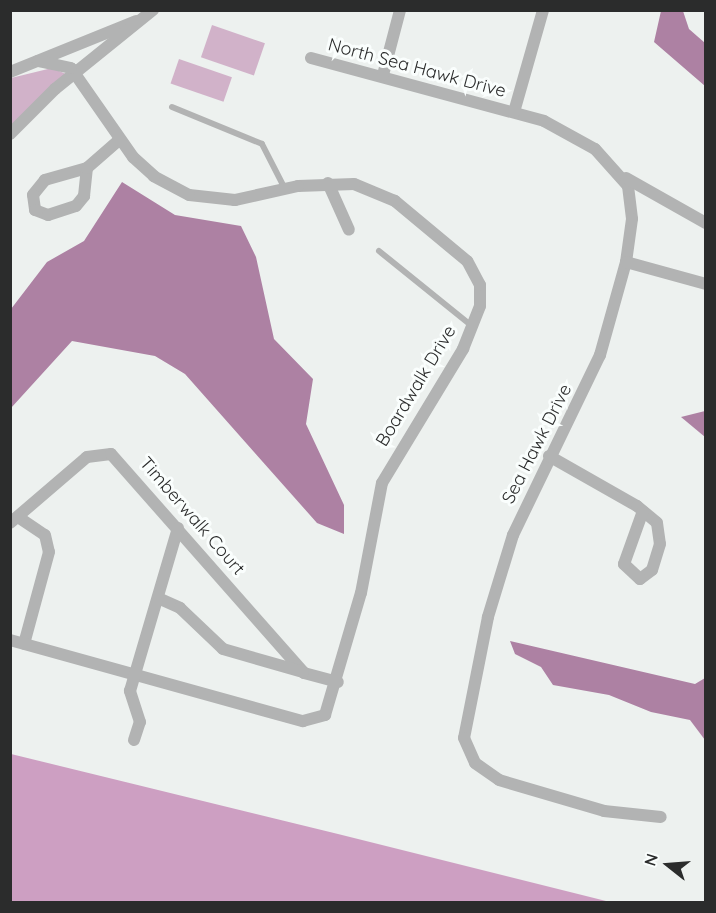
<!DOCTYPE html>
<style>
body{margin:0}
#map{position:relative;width:716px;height:913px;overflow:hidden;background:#edf1ef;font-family:Quicksand,sans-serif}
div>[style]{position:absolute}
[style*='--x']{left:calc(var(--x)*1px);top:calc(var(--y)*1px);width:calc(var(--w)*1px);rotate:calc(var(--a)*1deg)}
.green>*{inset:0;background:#d1b2c9;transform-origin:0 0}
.forest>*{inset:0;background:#cd9fc2}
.water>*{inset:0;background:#ad81a3}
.service>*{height:6px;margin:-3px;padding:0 3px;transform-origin:3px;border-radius:3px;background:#b2b3b3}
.minor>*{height:12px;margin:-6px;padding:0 6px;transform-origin:6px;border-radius:6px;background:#b2b3b3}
span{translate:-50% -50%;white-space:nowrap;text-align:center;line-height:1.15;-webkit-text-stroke:6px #fafefd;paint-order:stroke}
.street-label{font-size:18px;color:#2b2c2c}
.frame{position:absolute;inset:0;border:12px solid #2b2c2c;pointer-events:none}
.north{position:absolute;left:638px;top:835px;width:60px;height:60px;-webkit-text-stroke:4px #fafefd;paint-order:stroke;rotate:287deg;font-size:16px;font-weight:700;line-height:24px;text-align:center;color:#2b2c2c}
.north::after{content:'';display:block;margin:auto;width:21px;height:27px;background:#2b2c2c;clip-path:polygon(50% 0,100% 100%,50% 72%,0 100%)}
</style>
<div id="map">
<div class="green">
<div style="left:212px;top:25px;width:56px;height:34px;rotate:19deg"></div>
<div style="left:179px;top:59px;width:56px;height:26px;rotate:19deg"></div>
<div style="clip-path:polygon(52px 68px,66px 74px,11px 126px,11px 78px)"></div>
</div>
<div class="forest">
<div style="clip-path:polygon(11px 754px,338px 834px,610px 902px,11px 902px)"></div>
</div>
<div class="water">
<div style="clip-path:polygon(661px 11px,683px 11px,689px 29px,705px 43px,705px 86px,654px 42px)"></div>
<div style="clip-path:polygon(122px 182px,175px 215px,241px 226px,256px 257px,274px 339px,313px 379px,306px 424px,344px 505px,344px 534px,317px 523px,185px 374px,155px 356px,72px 341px,11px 408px,11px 309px,47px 262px,84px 241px)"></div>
<div style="clip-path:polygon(705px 411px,706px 411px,705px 437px,681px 417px)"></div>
<div style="clip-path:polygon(510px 641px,695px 684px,705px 678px,705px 740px,690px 720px,651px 712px,609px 695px,553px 685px,541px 667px,515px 654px)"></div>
</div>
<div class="service">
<div style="--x:172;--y:107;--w:97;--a:22.3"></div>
<div style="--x:262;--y:144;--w:51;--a:62.9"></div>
<div style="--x:379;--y:251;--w:119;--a:38.9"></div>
</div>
<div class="minor">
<div style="--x:311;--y:58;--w:241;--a:15.1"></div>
<div style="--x:544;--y:121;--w:58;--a:28.8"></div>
<div style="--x:595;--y:149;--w:50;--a:48.3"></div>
<div style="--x:628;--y:186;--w:33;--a:83"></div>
<div style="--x:632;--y:219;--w:43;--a:97.9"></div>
<div style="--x:626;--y:262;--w:97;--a:105.6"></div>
<div style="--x:600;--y:355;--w:200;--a:115.8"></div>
<div style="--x:513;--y:535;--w:86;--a:107"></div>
<div style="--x:488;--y:617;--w:123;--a:101.2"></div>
<div style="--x:464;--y:738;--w:27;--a:66"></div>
<div style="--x:475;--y:763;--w:29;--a:35"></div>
<div style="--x:499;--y:780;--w:109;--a:16.4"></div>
<div style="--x:604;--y:811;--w:57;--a:6"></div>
<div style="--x:10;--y:72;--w:136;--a:-22"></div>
<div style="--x:383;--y:75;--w:67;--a:-75.3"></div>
<div style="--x:514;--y:112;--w:106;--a:-74.1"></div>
<div style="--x:10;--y:134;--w:64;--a:-45"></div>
<div style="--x:55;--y:89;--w:126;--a:-38.9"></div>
<div style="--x:87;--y:168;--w:44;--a:164.1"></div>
<div style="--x:45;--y:180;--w:19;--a:129"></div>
<div style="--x:33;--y:195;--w:15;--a:82"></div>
<div style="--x:35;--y:210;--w:14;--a:21"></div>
<div style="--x:48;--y:215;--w:29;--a:-18"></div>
<div style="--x:76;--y:206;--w:13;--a:-51"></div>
<div style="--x:84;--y:196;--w:28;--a:-84"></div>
<div style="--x:87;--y:168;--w:43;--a:-41.2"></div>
<div style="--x:626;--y:178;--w:92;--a:29.4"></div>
<div style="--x:328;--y:183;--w:51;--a:65.9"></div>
<div style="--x:626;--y:262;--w:83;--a:15.4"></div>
<div style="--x:549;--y:456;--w:101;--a:29.6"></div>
<div style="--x:637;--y:506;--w:26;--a:40"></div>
<div style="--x:657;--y:523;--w:21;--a:82"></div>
<div style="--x:660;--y:544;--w:27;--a:107"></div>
<div style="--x:652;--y:570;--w:15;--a:143"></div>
<div style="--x:640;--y:579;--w:22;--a:-137"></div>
<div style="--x:624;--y:564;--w:56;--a:-70.3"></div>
<div style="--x:18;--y:517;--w:32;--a:34"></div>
<div style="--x:45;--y:535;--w:17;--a:77"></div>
<div style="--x:49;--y:552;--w:95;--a:105.2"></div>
<div style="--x:10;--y:523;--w:101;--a:-40.6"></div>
<div style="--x:87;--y:457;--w:24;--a:-7"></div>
<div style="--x:111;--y:454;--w:292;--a:48.6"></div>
<div style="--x:304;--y:673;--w:35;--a:15"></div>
<div style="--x:158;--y:598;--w:24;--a:24"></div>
<div style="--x:180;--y:608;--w:59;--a:43.6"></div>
<div style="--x:223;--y:649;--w:83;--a:16"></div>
<div style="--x:10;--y:640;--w:304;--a:15.5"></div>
<div style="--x:303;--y:721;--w:23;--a:-15"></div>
<div style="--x:325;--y:715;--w:127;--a:-73.6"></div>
<div style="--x:361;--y:593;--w:112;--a:-79.2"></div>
<div style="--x:382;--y:483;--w:157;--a:-58.8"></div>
<div style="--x:463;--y:349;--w:46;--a:-68.4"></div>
<div style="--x:480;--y:306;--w:21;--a:-90"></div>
<div style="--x:480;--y:285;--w:27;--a:-118"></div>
<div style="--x:467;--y:261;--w:94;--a:-140.2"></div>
<div style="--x:395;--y:201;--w:44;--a:-157.5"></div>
<div style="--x:354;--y:184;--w:56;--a:178"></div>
<div style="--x:298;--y:186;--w:65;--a:167.5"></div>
<div style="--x:235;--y:200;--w:46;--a:-173.8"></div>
<div style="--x:189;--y:195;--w:40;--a:-152"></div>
<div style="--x:154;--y:176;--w:28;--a:-138"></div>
<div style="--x:133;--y:157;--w:108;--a:-124.9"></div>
<div style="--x:71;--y:68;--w:34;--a:-168"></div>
<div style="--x:134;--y:740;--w:19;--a:-72"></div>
<div style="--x:140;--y:722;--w:33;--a:-108"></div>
<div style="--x:130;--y:691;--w:170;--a:-73.6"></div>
</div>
<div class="street-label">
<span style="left:417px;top:68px;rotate:15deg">North Sea Hawk Drive</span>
<span style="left:416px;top:386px;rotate:-59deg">Boardwalk Drive</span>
<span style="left:537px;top:444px;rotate:-63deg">Sea Hawk Drive</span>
<span style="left:192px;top:516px;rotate:49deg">Timberwalk Court</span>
</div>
<div class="frame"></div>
<div class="north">N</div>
</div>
